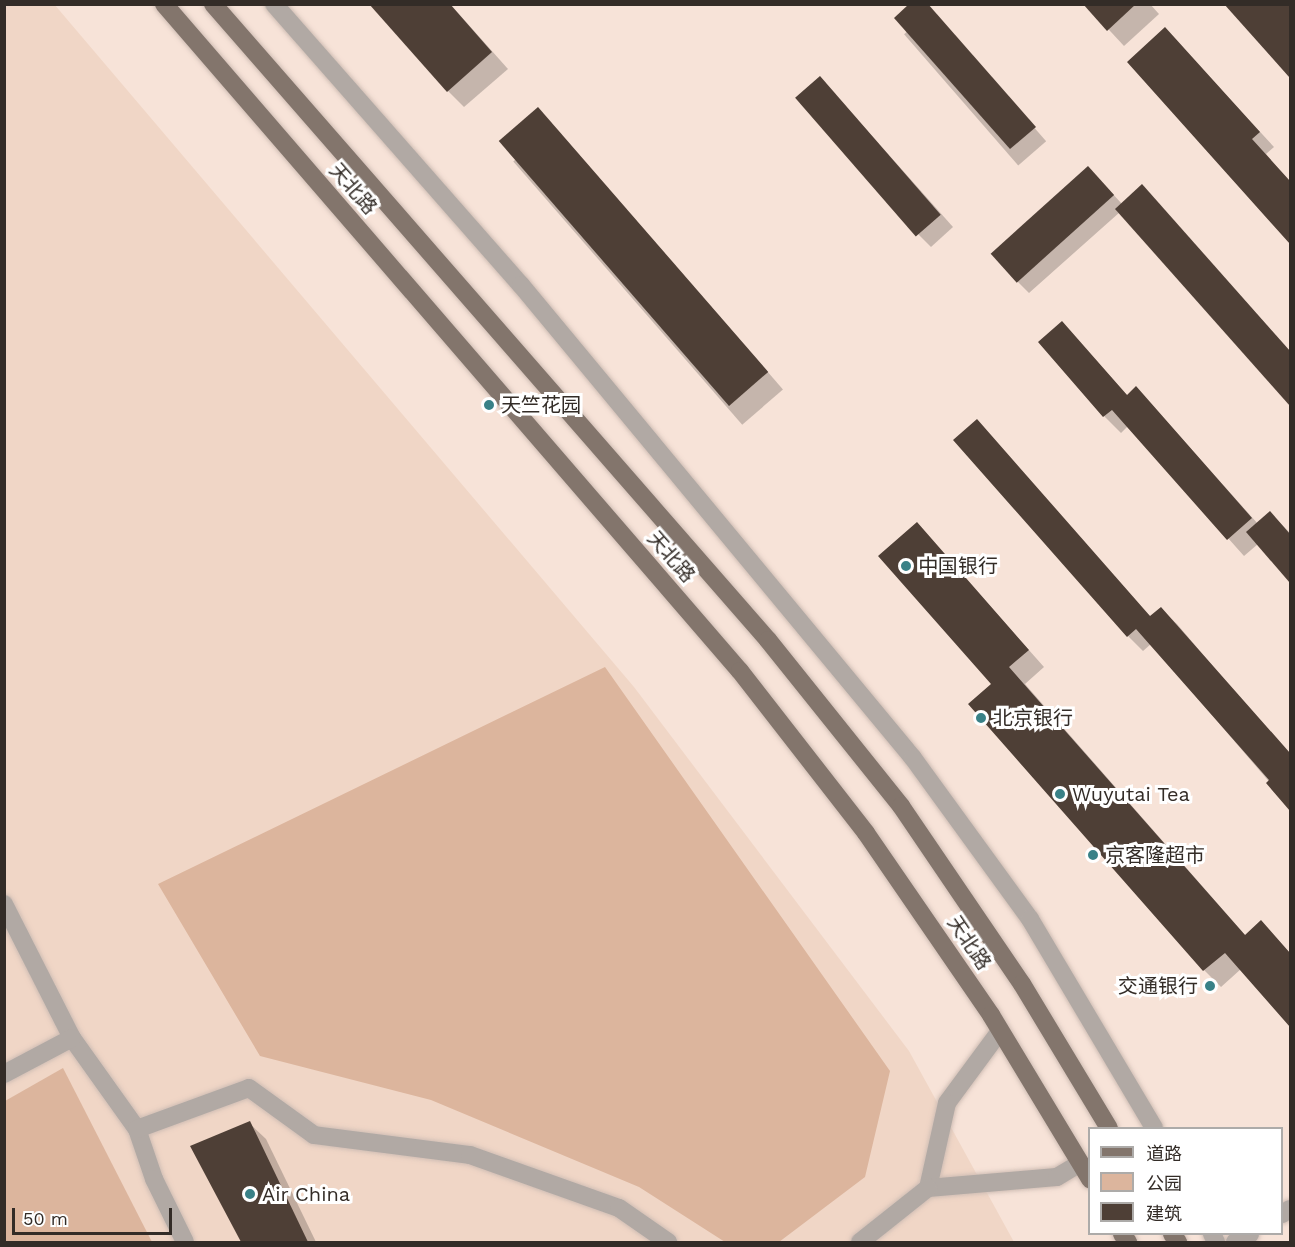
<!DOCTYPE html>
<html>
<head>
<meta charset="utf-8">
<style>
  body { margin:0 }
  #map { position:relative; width:1295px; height:1247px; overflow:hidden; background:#f7e3d8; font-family:"Work Sans","Noto Sans SC",sans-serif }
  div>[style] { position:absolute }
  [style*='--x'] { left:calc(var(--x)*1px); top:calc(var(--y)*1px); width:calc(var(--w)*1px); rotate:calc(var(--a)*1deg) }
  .built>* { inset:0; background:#f0d6c6 }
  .green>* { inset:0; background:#dcb59d }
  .shadow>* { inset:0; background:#0003; transform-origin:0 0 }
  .building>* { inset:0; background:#4e3f36; transform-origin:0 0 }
  .roads { filter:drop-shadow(0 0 2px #d0beb5) drop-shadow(0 0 2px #d0beb5) }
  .minor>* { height:18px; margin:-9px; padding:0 9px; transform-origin:9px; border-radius:9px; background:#b1a9a4 }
  .major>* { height:18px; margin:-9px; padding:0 9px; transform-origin:9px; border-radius:9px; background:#83756c }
  .dots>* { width:16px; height:16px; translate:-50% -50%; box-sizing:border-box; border:3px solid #fff; border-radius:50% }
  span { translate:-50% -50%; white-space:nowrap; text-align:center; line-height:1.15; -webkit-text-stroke:6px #fff; paint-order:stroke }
  .street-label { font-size:20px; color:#332c27 }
  .poi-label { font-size:20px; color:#332c27 }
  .left { translate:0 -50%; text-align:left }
  .right { translate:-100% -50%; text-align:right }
  .frame { position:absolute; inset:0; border:6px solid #332c27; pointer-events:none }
  .legend { position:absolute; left:1088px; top:1127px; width:195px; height:108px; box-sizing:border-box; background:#fff; border:2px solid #adaba9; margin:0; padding:8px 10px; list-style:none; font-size:18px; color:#332c27 }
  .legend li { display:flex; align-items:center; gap:12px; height:30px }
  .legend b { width:30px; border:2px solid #adaba9 }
  .scale { position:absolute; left:12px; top:1208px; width:160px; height:27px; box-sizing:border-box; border:3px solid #332c27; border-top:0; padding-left:8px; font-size:18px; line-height:21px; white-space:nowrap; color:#332c27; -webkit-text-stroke:4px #fff; paint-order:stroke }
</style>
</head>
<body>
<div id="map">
  <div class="built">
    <i style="clip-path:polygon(54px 4px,634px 687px,909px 1051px,1014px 1242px,5px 1242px,4px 5px)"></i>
  </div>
  <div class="green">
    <i style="clip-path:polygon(605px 667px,890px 1071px,865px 1177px,779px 1242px,725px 1242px,639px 1187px,431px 1100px,260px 1056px,158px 884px)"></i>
    <i style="clip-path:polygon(63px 1068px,152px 1242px,5px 1242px,5px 1101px)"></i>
  </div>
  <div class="shadow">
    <i style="clip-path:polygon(450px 4px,508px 69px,464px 107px,448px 91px)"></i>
    <i style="clip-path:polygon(1085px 4px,1150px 4px,1159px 14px,1124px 46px)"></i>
    <i style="clip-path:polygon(1226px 4px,1286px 4px,1290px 9px,1290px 78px)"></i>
    <i style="left:932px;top:10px;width:174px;height:37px;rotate:49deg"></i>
    <i style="clip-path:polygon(1165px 29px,1274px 147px,1266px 154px,1290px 182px,1290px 242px,1129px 62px)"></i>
    <i style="clip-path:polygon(832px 91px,953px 227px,931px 247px,919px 235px)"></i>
    <i style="left:554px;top:126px;width:349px;height:54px;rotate:49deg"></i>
    <i style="clip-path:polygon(1100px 180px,1122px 204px,1142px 186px,1290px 351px,1290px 403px,1120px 212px,1029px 293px,1017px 281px)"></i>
    <i style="clip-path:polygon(1062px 323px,1128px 396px,1152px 405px,1258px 524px,1270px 513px,1290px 533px,1290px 581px,1258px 544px,1244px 556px,1128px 426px,1121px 433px,1104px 416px,1040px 342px)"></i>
    <i style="clip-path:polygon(955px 440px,1151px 617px,1161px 609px,1177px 624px,1290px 757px,1290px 806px,1151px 644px,1143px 651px,1128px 636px)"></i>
    <i style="clip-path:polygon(917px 524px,1044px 667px,1025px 684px,1246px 936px,1261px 922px,1290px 953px,1290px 1025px,1241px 969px,1221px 987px,1204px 970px,970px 704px,993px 684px)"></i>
    <i style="clip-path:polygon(249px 1123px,266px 1139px,316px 1242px,242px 1242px,192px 1147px)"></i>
  </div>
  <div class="building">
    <i style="clip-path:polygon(369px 4px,450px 4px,492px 52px,447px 92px)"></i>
    <i style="clip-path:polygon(909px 4px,928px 4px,1036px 127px,1010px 149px,894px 18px)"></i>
    <i style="clip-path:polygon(1083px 4px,1136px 4px,1107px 31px)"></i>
    <i style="clip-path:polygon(1224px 4px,1290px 4px,1290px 78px)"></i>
    <i style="clip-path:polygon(1165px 27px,1260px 132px,1252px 139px,1290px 181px,1290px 244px,1127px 62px)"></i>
    <i style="left:820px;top:76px;width:184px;height:33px;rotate:49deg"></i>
    <i style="left:538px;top:107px;width:351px;height:52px;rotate:49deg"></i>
    <i style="left:1088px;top:166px;width:39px;height:131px;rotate:48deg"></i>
    <i style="clip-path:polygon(1142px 184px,1290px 351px,1290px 406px,1115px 209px)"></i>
    <i style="clip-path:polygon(1062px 321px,1127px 395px,1136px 386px,1252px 518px,1227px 540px,1112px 410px,1103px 417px,1038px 342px)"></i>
    <i style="clip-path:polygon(977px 419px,1150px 616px,1161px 607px,1290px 753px,1290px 811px,1266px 783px,1269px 780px,1136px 629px,1127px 637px,953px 440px)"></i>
    <i style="clip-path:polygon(1270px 511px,1290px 534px,1290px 583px,1246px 532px)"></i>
    <i style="clip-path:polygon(917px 522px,1029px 650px,1009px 667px,1245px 935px,1261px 920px,1290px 953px,1290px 1027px,1225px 953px,1203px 971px,968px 704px,991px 684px,878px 556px)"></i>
    <i style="clip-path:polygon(250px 1121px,308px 1242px,241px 1242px,190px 1146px)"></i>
  </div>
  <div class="roads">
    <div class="minor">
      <i style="--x:274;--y:4;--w:374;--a:48.7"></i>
      <i style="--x:521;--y:285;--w:614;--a:50.35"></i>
      <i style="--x:913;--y:758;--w:199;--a:54"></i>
      <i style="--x:1030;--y:919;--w:243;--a:59.3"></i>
      <i style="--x:4;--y:904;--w:150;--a:63.1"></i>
      <i style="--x:72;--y:1038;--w:112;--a:54.5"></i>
      <i style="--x:137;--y:1129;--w:53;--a:71.2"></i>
      <i style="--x:154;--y:1179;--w:70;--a:63.8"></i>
      <i style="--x:1000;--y:1031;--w:89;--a:126.4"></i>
      <i style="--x:947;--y:1103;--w:87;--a:102.6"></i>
      <i style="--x:928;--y:1188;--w:129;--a:-4.9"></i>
      <i style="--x:1057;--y:1177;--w:27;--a:-31"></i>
      <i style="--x:4;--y:1074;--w:77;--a:-27.9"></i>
      <i style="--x:137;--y:1129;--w:119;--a:-20.1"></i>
      <i style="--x:249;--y:1088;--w:80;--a:35.9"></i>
      <i style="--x:314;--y:1135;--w:157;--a:7.3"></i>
      <i style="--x:470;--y:1155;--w:158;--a:19.6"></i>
      <i style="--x:619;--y:1208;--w:60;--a:34.8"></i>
      <i style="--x:1282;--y:1214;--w:9;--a:-32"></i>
      <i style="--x:1212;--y:1234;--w:9;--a:63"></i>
      <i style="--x:860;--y:1242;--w:87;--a:-38.5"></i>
      <i style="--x:1235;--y:1242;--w:17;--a:-28"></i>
    </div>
    <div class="major">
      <i style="--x:164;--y:4;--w:881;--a:49.19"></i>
      <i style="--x:740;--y:671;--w:205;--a:52.1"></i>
      <i style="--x:866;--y:833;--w:221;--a:55.5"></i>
      <i style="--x:991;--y:1015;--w:192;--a:58.9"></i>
      <i style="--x:213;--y:4;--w:844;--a:48.89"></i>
      <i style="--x:768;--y:640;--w:213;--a:51.3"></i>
      <i style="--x:901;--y:806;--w:215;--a:55.8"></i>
      <i style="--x:1022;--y:984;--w:168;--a:58.9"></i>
      <i style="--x:1122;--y:1234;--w:10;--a:53"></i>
      <i style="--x:1172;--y:1234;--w:10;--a:53"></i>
    </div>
  </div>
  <div class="dots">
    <i style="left:489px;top:405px;background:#398187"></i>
    <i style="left:906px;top:566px;background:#398187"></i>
    <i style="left:981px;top:718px;background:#398187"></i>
    <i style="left:1060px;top:794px;background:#398187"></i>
    <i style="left:1093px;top:855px;background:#398187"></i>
    <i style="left:1210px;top:986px;background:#398187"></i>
    <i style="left:250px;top:1194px;background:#398187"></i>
  </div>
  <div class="street-label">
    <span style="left:353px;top:189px;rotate:49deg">天北路</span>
    <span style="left:671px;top:557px;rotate:49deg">天北路</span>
    <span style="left:969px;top:943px;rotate:56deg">天北路</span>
  </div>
  <div class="poi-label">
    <span class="left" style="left:501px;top:405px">天竺花园</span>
    <span class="left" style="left:918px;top:566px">中国银行</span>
    <span class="left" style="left:993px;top:718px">北京银行</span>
    <span class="left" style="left:1072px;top:794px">Wuyutai Tea</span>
    <span class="left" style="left:1105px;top:855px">京客隆超市</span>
    <span class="right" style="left:1198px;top:986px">交通银行</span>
    <span class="left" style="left:262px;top:1194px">Air China</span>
  </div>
  <div class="frame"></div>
  <ul class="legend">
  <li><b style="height:8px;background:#83756c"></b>道路</li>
  <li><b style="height:16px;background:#dcb59d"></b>公园</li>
  <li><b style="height:16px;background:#4e3f36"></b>建筑</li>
  </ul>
  <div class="scale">50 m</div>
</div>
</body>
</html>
